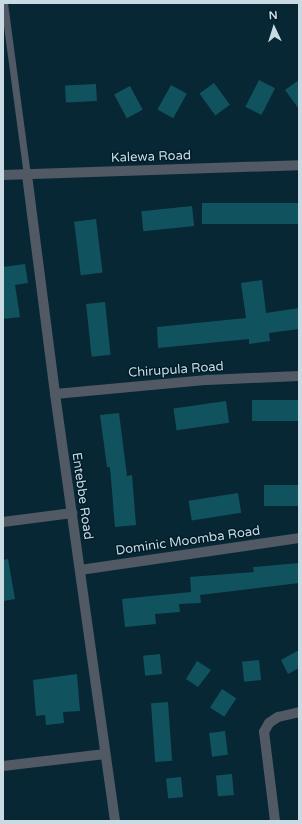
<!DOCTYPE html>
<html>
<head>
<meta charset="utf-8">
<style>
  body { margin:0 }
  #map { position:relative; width:302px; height:824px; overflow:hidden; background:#082734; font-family:"Varela Round",sans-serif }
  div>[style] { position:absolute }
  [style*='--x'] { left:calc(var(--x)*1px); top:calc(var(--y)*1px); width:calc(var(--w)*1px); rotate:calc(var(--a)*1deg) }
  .building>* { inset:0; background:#10535e; transform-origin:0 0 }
  .service>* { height:7px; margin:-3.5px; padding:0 3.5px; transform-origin:3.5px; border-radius:3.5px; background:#515a64 }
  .minor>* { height:10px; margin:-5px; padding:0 5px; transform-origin:5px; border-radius:5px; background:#515a64 }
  span { translate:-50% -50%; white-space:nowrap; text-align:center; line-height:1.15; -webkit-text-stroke:3px #001d2a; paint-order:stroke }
  .street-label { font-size:13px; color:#c9dae3 }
  .frame { position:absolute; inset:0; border:4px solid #c9dae3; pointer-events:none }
  .north { position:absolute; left:254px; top:8px; width:40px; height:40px; -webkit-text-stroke:3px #001d2a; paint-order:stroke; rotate:356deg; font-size:11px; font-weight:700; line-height:16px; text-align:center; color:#c9dae3 }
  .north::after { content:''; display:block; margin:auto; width:14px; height:18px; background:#c9dae3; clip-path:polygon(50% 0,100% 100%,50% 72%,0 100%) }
</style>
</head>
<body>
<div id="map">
  <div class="building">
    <i style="left:259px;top:80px;width:18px;height:30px;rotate:27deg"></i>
    <i style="clip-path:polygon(299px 80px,299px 109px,285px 90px)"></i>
    <i style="left:214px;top:83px;width:27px;height:18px;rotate:54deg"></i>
    <i style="left:96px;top:84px;width:17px;height:31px;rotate:87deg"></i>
    <i style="left:171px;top:85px;width:18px;height:28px;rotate:29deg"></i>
    <i style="left:130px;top:86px;width:27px;height:18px;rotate:62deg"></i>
    <i style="left:299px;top:203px;width:21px;height:97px;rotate:90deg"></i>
    <i style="left:192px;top:206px;width:20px;height:51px;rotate:84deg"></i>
    <i style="left:96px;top:219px;width:54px;height:22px;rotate:83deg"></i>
    <i style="clip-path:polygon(25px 264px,28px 283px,15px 285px,20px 317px,3px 319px,3px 267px)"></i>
    <i style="clip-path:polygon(262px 280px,266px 313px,299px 308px,299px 329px,269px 333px,270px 341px,249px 344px,249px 339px,158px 348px,157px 327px,246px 318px,241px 283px)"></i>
    <i style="left:105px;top:302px;width:53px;height:19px;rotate:84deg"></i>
    <i style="left:299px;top:400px;width:21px;height:47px;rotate:90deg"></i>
    <i style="left:226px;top:401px;width:22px;height:53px;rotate:82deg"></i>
    <i style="clip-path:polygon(119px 413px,127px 476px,132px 475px,136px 525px,115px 527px,110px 467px,107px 467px,100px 415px)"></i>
    <i style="left:299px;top:485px;width:21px;height:35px;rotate:90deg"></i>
    <i style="left:238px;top:493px;width:20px;height:50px;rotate:81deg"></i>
    <i style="clip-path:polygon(8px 559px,15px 599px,3px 601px,3px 560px)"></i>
    <i style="clip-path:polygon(299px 563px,299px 583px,200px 595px,201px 603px,179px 604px,180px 612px,155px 614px,156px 624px,125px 627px,122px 599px,191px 592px,190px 577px,254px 572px,253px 567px)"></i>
    <i style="clip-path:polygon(299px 650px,299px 668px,288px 674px,281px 660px)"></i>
    <i style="left:160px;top:654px;width:20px;height:17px;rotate:84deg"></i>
    <i style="left:259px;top:660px;width:20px;height:17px;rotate:84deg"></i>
    <i style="clip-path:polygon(197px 661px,211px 670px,198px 687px,186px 679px)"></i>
    <i style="clip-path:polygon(77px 674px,80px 711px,63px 712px,64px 723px,46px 725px,45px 715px,36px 716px,33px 680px)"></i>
    <i style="left:222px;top:689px;width:17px;height:22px;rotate:33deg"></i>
    <i style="left:168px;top:702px;width:59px;height:17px;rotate:86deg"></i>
    <i style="left:225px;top:731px;width:24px;height:16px;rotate:83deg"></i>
    <i style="left:232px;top:774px;width:21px;height:16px;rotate:85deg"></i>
    <i style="left:181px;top:777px;width:20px;height:15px;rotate:84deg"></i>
  </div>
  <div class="service">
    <i style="--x:4;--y:3;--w:174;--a:82.4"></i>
  </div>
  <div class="minor">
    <i style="--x:3;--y:175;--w:296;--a:-1.9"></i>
    <i style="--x:27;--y:175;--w:221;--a:82.7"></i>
    <i style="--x:55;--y:394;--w:431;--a:82"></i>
    <i style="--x:55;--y:394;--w:153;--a:-5.3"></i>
    <i style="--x:207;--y:380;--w:92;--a:-2.5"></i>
    <i style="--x:3;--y:522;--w:70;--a:-7.4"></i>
    <i style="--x:80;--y:570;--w:221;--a:-8.3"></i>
    <i style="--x:3;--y:766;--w:103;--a:-6.7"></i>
    <i style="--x:275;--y:821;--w:90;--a:-97"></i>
    <i style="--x:264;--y:732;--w:10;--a:-61"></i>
    <i style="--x:269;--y:723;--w:11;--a:-34"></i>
    <i style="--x:278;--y:717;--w:22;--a:-13"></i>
  </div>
  <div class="street-label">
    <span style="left:151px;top:157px;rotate:-2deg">Kalewa Road</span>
    <span style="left:176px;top:370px;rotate:-4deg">Chirupula Road</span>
    <span style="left:82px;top:496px;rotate:82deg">Entebbe Road</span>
    <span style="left:188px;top:541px;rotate:-8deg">Dominic Moomba Road</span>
  </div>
  <div class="frame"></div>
  <div class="north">N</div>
</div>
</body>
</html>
